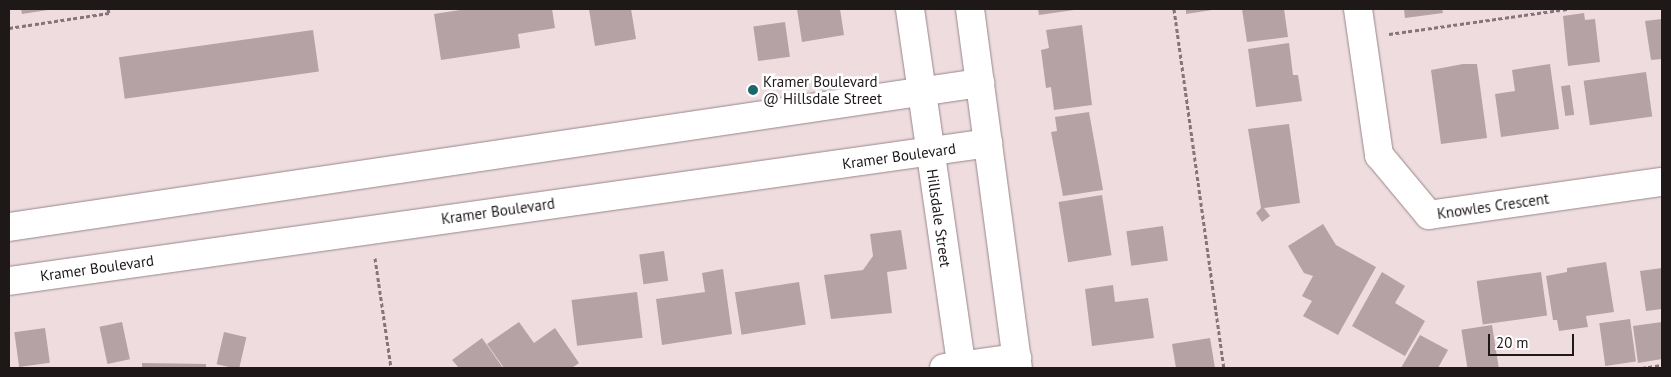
<!DOCTYPE html>
<html>
<head>
<meta charset="utf-8">
<style>
  body { margin:0 }
  #map { position:relative; width:1671px; height:377px; overflow:hidden; background:#efdcdf; font-family:"PT Sans",sans-serif }
  div>[style] { position:absolute }
  [style*='--x'] { left:calc(var(--x)*1px); top:calc(var(--y)*1px); width:calc(var(--w)*1px); rotate:calc(var(--a)*1deg) }
  .building>* { inset:0; background:#b4a2a5; transform-origin:0 0 }
  .path>* { height:3px; margin-top:-1.5px; transform-origin:0; background:repeating-linear-gradient(90deg,#827678 0 4px,transparent 0 6.5px) }
  .roads { filter:drop-shadow(0 0 1px #98878a) drop-shadow(0 0 1px #98878a) }
  .minor>* { height:28px; margin:-14px; padding:0 14px; transform-origin:14px; border-radius:14px; background:#fff }
  .dots>* { width:14px; height:14px; translate:-50% -50%; box-sizing:border-box; border:2px solid #fff; border-radius:50% }
  span { translate:-50% -50%; white-space:nowrap; text-align:center; line-height:1.15; -webkit-text-stroke:5px #fff; paint-order:stroke }
  .poi-label { font-size:15px; color:#1e1819 }
  .left { translate:0 -50%; text-align:left }
  .street-label { font-size:15px; color:#1e1819 }
  .frame { position:absolute; inset:0; border:10px solid #1e1819; pointer-events:none }
  .scale { position:absolute; left:1488px; top:334px; width:86px; height:22px; box-sizing:border-box; border:2px solid #1e1819; border-top:0; padding-left:6px; font-size:15px; line-height:18px; white-space:nowrap; color:#1e1819; -webkit-text-stroke:4px #fff; paint-order:stroke }
</style>
</head>
<body>
<div id="map">
  <div class="building">
    <i style="clip-path:polygon(21px 9px,47px 9px,48px 10px,22px 14px)"></i>
    <i style="clip-path:polygon(467px 9px,552px 9px,555px 28px,518px 34px,520px 48px,441px 60px,434px 14px)"></i>
    <i style="clip-path:polygon(589px 9px,631px 9px,636px 39px,595px 46px)"></i>
    <i style="clip-path:polygon(797px 9px,840px 9px,844px 35px,802px 42px)"></i>
    <i style="clip-path:polygon(1038px 9px,1074px 9px,1074px 10px,1039px 15px)"></i>
    <i style="clip-path:polygon(1186px 9px,1212px 9px,1212px 10px,1186px 14px)"></i>
    <i style="clip-path:polygon(1242px 9px,1284px 9px,1288px 37px,1247px 42px)"></i>
    <i style="clip-path:polygon(1404px 9px,1442px 9px,1443px 13px,1405px 18px)"></i>
    <i style="clip-path:polygon(1584px 13px,1585px 20px,1595px 19px,1600px 62px,1568px 66px,1563px 16px)"></i>
    <i style="clip-path:polygon(1662px 19px,1662px 59px,1651px 60px,1645px 21px)"></i>
    <i style="left:785px;top:22px;width:35px;height:32px;rotate:82deg"></i>
    <i style="clip-path:polygon(1082px 25px,1092px 105px,1054px 110px,1051px 87px,1046px 88px,1041px 50px,1049px 48px,1046px 30px)"></i>
    <i style="left:313px;top:30px;width:42px;height:196px;rotate:82deg"></i>
    <i style="clip-path:polygon(1289px 43px,1293px 75px,1298px 75px,1302px 101px,1256px 107px,1248px 49px)"></i>
    <i style="clip-path:polygon(1463px 64px,1477px 64px,1487px 138px,1441px 144px,1431px 70px)"></i>
    <i style="clip-path:polygon(1550px 64px,1559px 129px,1501px 137px,1495px 94px,1515px 91px,1512px 70px)"></i>
    <i style="left:1646px;top:72px;width:45px;height:63px;rotate:82deg"></i>
    <i style="left:1570px;top:85px;width:30px;height:9px;rotate:82deg"></i>
    <i style="clip-path:polygon(1089px 112px,1103px 190px,1063px 196px,1051px 132px,1057px 131px,1055px 117px)"></i>
    <i style="clip-path:polygon(1289px 124px,1300px 203px,1264px 208px,1270px 216px,1262px 222px,1256px 213px,1261px 208px,1248px 129px)"></i>
    <i style="left:1102px;top:195px;width:61px;height:44px;rotate:81deg"></i>
    <i style="clip-path:polygon(1323px 224px,1336px 245px,1376px 267px,1338px 335px,1303px 316px,1312px 301px,1302px 296px,1313px 276px,1304px 273px,1288px 246px)"></i>
    <i style="left:1163px;top:226px;width:35px;height:37px;rotate:82deg"></i>
    <i style="clip-path:polygon(901px 230px,907px 269px,887px 272px,892px 313px,831px 319px,824px 275px,863px 270px,873px 256px,870px 234px)"></i>
    <i style="left:664px;top:251px;width:30px;height:25px;rotate:82deg"></i>
    <i style="clip-path:polygon(1606px 262px,1614px 312px,1586px 316px,1588px 327px,1559px 331px,1557px 320px,1553px 320px,1546px 276px,1567px 272px,1567px 268px)"></i>
    <i style="clip-path:polygon(1662px 268px,1662px 309px,1646px 311px,1640px 271px)"></i>
    <i style="clip-path:polygon(723px 269px,732px 334px,662px 345px,656px 299px,705px 292px,702px 273px)"></i>
    <i style="clip-path:polygon(1382px 272px,1405px 286px,1395px 303px,1425px 321px,1405px 356px,1352px 326px)"></i>
    <i style="left:1541px;top:272px;width:44px;height:65px;rotate:82deg"></i>
    <i style="left:799px;top:282px;width:43px;height:65px;rotate:81deg"></i>
    <i style="clip-path:polygon(1113px 285px,1115px 302px,1148px 298px,1154px 338px,1092px 346px,1085px 289px)"></i>
    <i style="left:637px;top:292px;width:46px;height:66px;rotate:83deg"></i>
    <i style="left:1630px;top:319px;width:43px;height:31px;rotate:82deg"></i>
    <i style="left:122px;top:322px;width:38px;height:23px;rotate:78deg"></i>
    <i style="clip-path:polygon(519px 322px,534px 343px,555px 328px,579px 363px,572px 368px,504px 368px,487px 344px)"></i>
    <i style="clip-path:polygon(1662px 322px,1662px 359px,1638px 363px,1633px 326px)"></i>
    <i style="left:1492px;top:325px;width:43px;height:31px;rotate:81deg"></i>
    <i style="left:45px;top:328px;width:35px;height:31px;rotate:82deg"></i>
    <i style="left:224px;top:332px;width:23px;height:33px;rotate:13deg"></i>
    <i style="clip-path:polygon(1420px 335px,1448px 350px,1438px 368px,1401px 368px)"></i>
    <i style="clip-path:polygon(482px 338px,503px 368px,459px 368px,452px 360px)"></i>
    <i style="clip-path:polygon(1210px 338px,1215px 368px,1176px 368px,1172px 344px)"></i>
    <i style="clip-path:polygon(142px 363px,206px 364px,206px 368px,142px 368px)"></i>
  </div>
  <div class="path">
    <i style="--x:1174;--y:9;--w:362;--a:82.1"></i>
    <i style="--x:9;--y:28;--w:101;--a:-8.5"></i>
    <i style="--x:109;--y:13;--w:4;--a:-104"></i>
    <i style="--x:1389;--y:34;--w:180;--a:-8"></i>
    <i style="--x:375;--y:258;--w:111;--a:81.7"></i>
    <i style="--x:1642;--y:368;--w:20;--a:-9"></i>
  </div>
  <div class="roads">
    <div class="minor">
      <i style="--x:910;--y:9;--w:363;--a:81.8"></i>
      <i style="--x:970;--y:9;--w:362;--a:82.4"></i>
      <i style="--x:1358;--y:9;--w:148;--a:81.8"></i>
      <i style="--x:1379;--y:155;--w:78;--a:50.2"></i>
      <i style="--x:1429;--y:215;--w:235;--a:-8.1"></i>
      <i style="--x:9;--y:227;--w:982;--a:-8.44"></i>
      <i style="--x:9;--y:281;--w:989;--a:-8.02"></i>
      <i style="--x:944;--y:368;--w:74;--a:-7.8"></i>
    </div>
  </div>
  <div class="dots">
    <i style="left:753px;top:90px;background:#1a686b"></i>
  </div>
  <div class="poi-label">
    <span class="left" style="left:763px;top:90px">Kramer Boulevard<br>@ Hillsdale Street</span>
  </div>
  <div class="street-label">
    <span style="left:899px;top:156px;rotate:-8deg">Kramer Boulevard</span>
    <span style="left:1493px;top:206px;rotate:-8deg">Knowles Crescent</span>
    <span style="left:498px;top:211px;rotate:-8deg">Kramer Boulevard</span>
    <span style="left:939px;top:218px;rotate:82deg">Hillsdale Street</span>
    <span style="left:97px;top:268px;rotate:-8deg">Kramer Boulevard</span>
  </div>
  <div class="frame"></div>
  <div class="scale">20 m</div>
</div>
</body>
</html>
